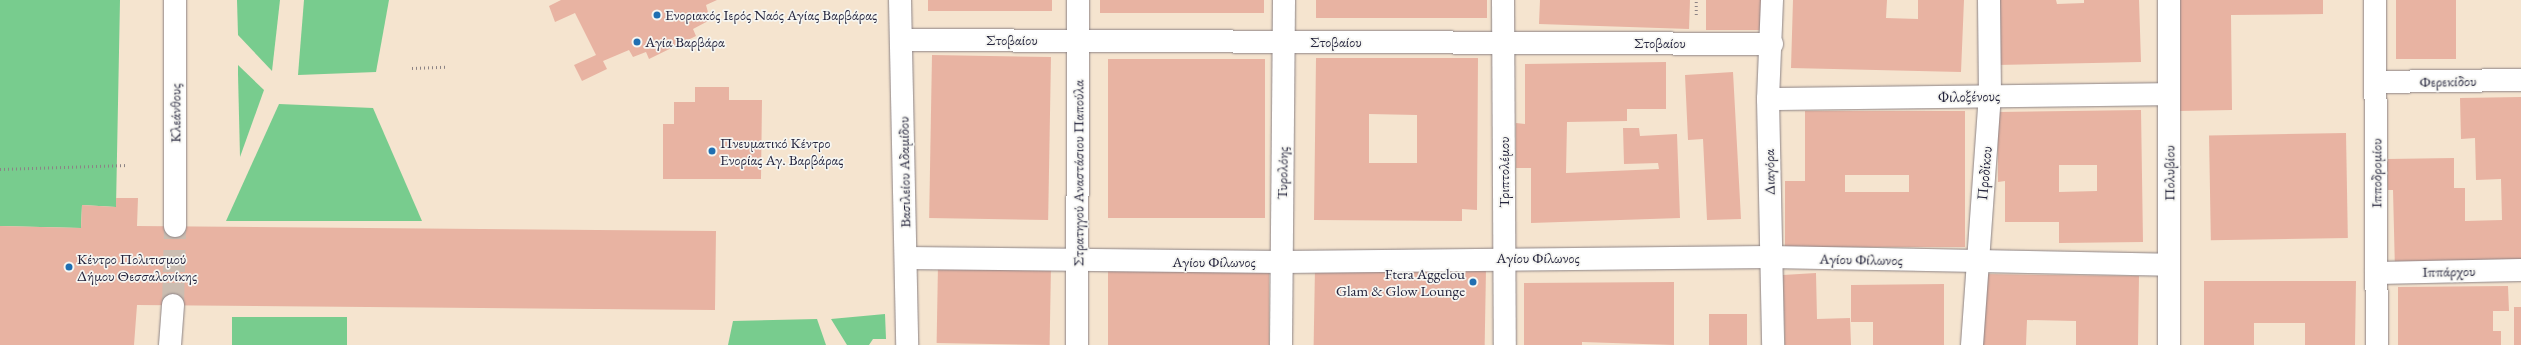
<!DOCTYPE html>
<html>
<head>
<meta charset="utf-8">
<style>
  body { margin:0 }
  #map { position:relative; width:2521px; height:345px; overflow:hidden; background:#f5e4cf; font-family:"EB Garamond",serif }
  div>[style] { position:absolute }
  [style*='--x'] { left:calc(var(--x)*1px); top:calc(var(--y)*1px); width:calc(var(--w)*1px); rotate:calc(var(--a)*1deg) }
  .green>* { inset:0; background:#78cc8e; transform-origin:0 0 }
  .building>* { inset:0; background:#e8b3a2; transform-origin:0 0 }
  .secondary-tunnel>* { height:22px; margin-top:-11px; transform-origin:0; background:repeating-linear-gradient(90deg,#cbbdb1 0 22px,transparent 0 33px) }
  .path>* { height:2.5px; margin-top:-1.25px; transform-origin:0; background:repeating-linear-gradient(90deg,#8c8385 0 1px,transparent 0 4px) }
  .roads { filter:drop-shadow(0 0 1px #8c8385) drop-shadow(0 0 1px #8c8385) }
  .street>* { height:22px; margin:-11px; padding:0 11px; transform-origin:11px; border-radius:11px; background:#fff }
  .secondary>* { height:22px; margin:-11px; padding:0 11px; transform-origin:11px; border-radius:11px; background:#fff }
  .dots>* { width:11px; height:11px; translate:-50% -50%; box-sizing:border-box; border:2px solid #f6f6f2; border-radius:50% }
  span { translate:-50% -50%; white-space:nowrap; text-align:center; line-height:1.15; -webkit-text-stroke:3.5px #f6f6f2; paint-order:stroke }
  .poi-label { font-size:15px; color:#22223b }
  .left { translate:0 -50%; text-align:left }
  .right { translate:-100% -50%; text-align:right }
  .street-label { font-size:15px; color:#22223b }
</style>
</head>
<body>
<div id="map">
  <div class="green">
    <i style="clip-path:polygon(0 0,120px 0,116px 207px,82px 205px,81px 228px,0 226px)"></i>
    <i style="clip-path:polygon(237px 0,280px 0,272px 71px,238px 35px)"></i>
    <i style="clip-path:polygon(304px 0,389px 0,376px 72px,298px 75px)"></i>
    <i style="clip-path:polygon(238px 65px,264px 90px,240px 157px,238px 74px)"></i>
    <i style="clip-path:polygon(279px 104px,373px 108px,422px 221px,226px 221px)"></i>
    <i style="clip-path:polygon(885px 314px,886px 339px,873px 339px,869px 345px,847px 345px,831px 319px)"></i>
    <i style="left:232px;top:317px;width:115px;height:28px"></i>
    <i style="clip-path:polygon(817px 319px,826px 345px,728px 345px,733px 321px)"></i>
  </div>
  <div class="building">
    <i style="clip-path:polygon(561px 0,717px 0,706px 5px,710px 20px,693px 29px,696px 36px,649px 59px,646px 52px,633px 57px,629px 50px,603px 61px,607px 69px,582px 81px,574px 65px,596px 55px,575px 13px,555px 22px,549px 6px)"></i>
    <i style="left:928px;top:0;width:124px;height:11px"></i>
    <i style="left:1100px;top:0;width:164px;height:13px"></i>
    <i style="left:1316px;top:0;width:171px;height:18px"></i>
    <i style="clip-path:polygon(1540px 0,1690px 0,1689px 29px,1539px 24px)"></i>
    <i style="left:1706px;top:0;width:58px;height:30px"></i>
    <i style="clip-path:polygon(1793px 0,1887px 0,1886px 18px,1918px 19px,1918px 0,1964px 0,1961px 72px,1791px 68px)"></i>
    <i style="clip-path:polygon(1994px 0,2056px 0,2057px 4px,2084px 3px,2084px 0,2139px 0,2141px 62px,1996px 65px)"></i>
    <i style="clip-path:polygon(2176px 0,2323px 0,2323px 14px,2231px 15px,2232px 110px,2178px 111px)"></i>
    <i style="left:2396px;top:0;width:60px;height:59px"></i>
    <i style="left:932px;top:55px;width:119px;height:163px;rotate:1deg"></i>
    <i style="clip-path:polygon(evenodd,1316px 58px,1478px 58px,1477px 210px,1462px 209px,1462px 221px,1314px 220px,1316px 58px,1369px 114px,1417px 115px,1417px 163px,1369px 163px,1369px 114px)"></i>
    <i style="left:1108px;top:59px;width:157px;height:159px"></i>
    <i style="clip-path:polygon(1666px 62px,1666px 109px,1627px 109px,1627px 121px,1567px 122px,1566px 173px,1659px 169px,1658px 163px,1624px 164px,1623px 128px,1639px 128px,1640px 136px,1677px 134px,1680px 218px,1531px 223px,1531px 168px,1516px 168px,1516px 123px,1525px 124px,1525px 64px)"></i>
    <i style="clip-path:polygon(1733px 72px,1741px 219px,1707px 220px,1703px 139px,1688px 140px,1685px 75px)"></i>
    <i style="clip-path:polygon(695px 87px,729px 87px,729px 100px,762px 100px,761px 179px,663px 179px,663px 124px,674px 124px,674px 102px,695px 102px)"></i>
    <i style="clip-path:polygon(2521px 97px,2521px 268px,2395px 271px,2393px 190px,2388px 190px,2387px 159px,2454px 158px,2454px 188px,2465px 188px,2465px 221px,2502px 220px,2501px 179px,2476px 180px,2475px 138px,2461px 139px,2460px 98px)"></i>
    <i style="clip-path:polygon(evenodd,2141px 110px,2143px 242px,2059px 243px,2059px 222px,2005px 222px,2005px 181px,1998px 182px,1998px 112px,2141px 110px,2059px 165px,2097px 165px,2097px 191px,2059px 192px,2059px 165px)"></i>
    <i style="clip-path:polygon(evenodd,1805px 111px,1965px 111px,1965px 247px,1785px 247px,1785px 181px,1805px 181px,1805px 111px,1845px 175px,1909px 175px,1909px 192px,1845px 192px,1845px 175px)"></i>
    <i style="left:2346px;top:133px;width:105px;height:137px;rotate:89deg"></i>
    <i style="clip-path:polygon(116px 198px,138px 198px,137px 226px,716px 231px,715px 310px,137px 305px,134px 345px,0 345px,0 226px,81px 228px,82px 205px,116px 207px)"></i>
    <i style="left:1051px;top:265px;width:80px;height:113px;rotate:91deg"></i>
    <i style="left:1315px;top:267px;width:171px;height:78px;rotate:1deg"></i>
    <i style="left:1108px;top:269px;width:161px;height:76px"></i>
    <i style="clip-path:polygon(1816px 273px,1817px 319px,1850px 318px,1851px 345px,1785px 345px,1783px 275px)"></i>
    <i style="clip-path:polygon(1981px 274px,2139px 276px,2138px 345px,2076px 345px,2076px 321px,2027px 320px,2026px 345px,1980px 345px)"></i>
    <i style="clip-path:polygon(2204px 281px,2356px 281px,2355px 345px,2305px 345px,2305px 323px,2254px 323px,2254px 345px,2204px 345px)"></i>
    <i style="clip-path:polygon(1674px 282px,1674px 345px,1582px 342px,1582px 345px,1524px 345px,1524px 283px)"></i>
    <i style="clip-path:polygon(1944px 284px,1944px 345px,1873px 345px,1873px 322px,1851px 322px,1851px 285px)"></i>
    <i style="clip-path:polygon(2508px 286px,2509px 311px,2493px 311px,2493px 331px,2501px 331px,2501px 345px,2398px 345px,2398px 287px)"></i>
    <i style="left:2514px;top:307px;width:7px;height:38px"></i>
    <i style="left:1709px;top:314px;width:38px;height:31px"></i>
  </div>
  <div class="secondary-tunnel">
    <i style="--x:173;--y:305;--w:79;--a:-88.5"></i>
  </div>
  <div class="path">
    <i style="--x:1696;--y:15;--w:15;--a:-90"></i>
    <i style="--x:412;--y:68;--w:34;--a:-2"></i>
    <i style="--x:0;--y:169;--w:128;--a:-1.8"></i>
  </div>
  <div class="roads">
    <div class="street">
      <i style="--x:900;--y:0;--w:345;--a:88.8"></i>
      <i style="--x:1503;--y:0;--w:345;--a:89.7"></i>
      <i style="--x:2375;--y:0;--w:345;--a:89.7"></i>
      <i style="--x:901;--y:40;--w:871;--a:0.26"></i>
      <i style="--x:2375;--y:82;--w:146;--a:-0.8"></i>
      <i style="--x:1768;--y:99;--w:401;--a:-0.7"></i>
      <i style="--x:906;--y:258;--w:376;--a:0.6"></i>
      <i style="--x:1282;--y:262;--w:488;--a:-0.6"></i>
      <i style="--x:1770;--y:257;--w:399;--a:1.1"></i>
      <i style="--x:2376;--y:273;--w:145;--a:-1.2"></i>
      <i style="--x:1077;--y:345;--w:345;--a:-89.8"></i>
      <i style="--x:1281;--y:345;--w:345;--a:-89.5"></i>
      <i style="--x:1972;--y:345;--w:250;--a:-85.9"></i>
      <i style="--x:1990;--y:96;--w:96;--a:-90.6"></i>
      <i style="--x:2169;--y:345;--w:345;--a:-90"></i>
    </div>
    <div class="secondary">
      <i style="--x:1772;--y:0;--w:99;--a:92.3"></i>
      <i style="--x:1768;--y:99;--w:246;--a:88.8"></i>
      <i style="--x:175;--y:226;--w:226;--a:-90"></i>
      <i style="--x:170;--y:345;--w:40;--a:-85.7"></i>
    </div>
  </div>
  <div class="dots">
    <i style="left:657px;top:15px;background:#1f6fb2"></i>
    <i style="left:637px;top:42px;background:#1f6fb2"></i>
    <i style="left:712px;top:151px;background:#1f6fb2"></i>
    <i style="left:69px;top:267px;background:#1f6fb2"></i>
    <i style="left:1473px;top:282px;background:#1f6fb2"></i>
  </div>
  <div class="poi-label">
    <span class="left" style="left:665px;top:15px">Ενοριακός Ιερός Ναός Αγίας Βαρβάρας</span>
    <span class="left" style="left:645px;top:42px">Αγία Βαρβάρα</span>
    <span class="left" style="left:720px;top:151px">Πνευματικό Κέντρο<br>Ενορίας Αγ. Βαρβάρας</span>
    <span class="left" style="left:77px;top:267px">Κέντρο Πολιτισμού<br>Δήμου Θεσσαλονίκης</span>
    <span class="right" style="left:1465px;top:282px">Ftera Aggelou<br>Glam &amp; Glow Lounge</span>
  </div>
  <div class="street-label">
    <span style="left:1012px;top:40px">Στοβαίου</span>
    <span style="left:1336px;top:42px">Στοβαίου</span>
    <span style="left:1660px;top:43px">Στοβαίου</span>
    <span style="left:2448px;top:81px;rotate:-1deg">Φερεκίδου</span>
    <span style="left:1969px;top:96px;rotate:-1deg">Φιλοξένους</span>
    <span style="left:175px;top:113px;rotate:-90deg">Κλεάνθους</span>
    <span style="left:904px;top:172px;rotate:-91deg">Βασιλείου Αδαμίδου</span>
    <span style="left:1504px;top:172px;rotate:-90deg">Τριπτολέμου</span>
    <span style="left:1769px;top:172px;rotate:-91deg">Διαγόρα</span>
    <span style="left:1078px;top:173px;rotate:-90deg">Στρατηγού Αναστάσιου Παπούλα</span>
    <span style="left:1282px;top:173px;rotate:-89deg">Τυρολόης</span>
    <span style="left:1984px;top:173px;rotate:-85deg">Προδίκου</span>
    <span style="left:2169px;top:173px;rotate:-90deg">Πολυβίου</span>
    <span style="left:2376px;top:173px;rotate:-90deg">Ιπποδρομίου</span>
    <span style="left:1538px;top:258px">Αγίου Φίλωνος</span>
    <span style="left:1861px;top:259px;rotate:1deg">Αγίου Φίλωνος</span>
    <span style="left:1214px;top:262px">Αγίου Φίλωνος</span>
    <span style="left:2449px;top:271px;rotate:-1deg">Ιππάρχου</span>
  </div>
</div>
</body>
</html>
